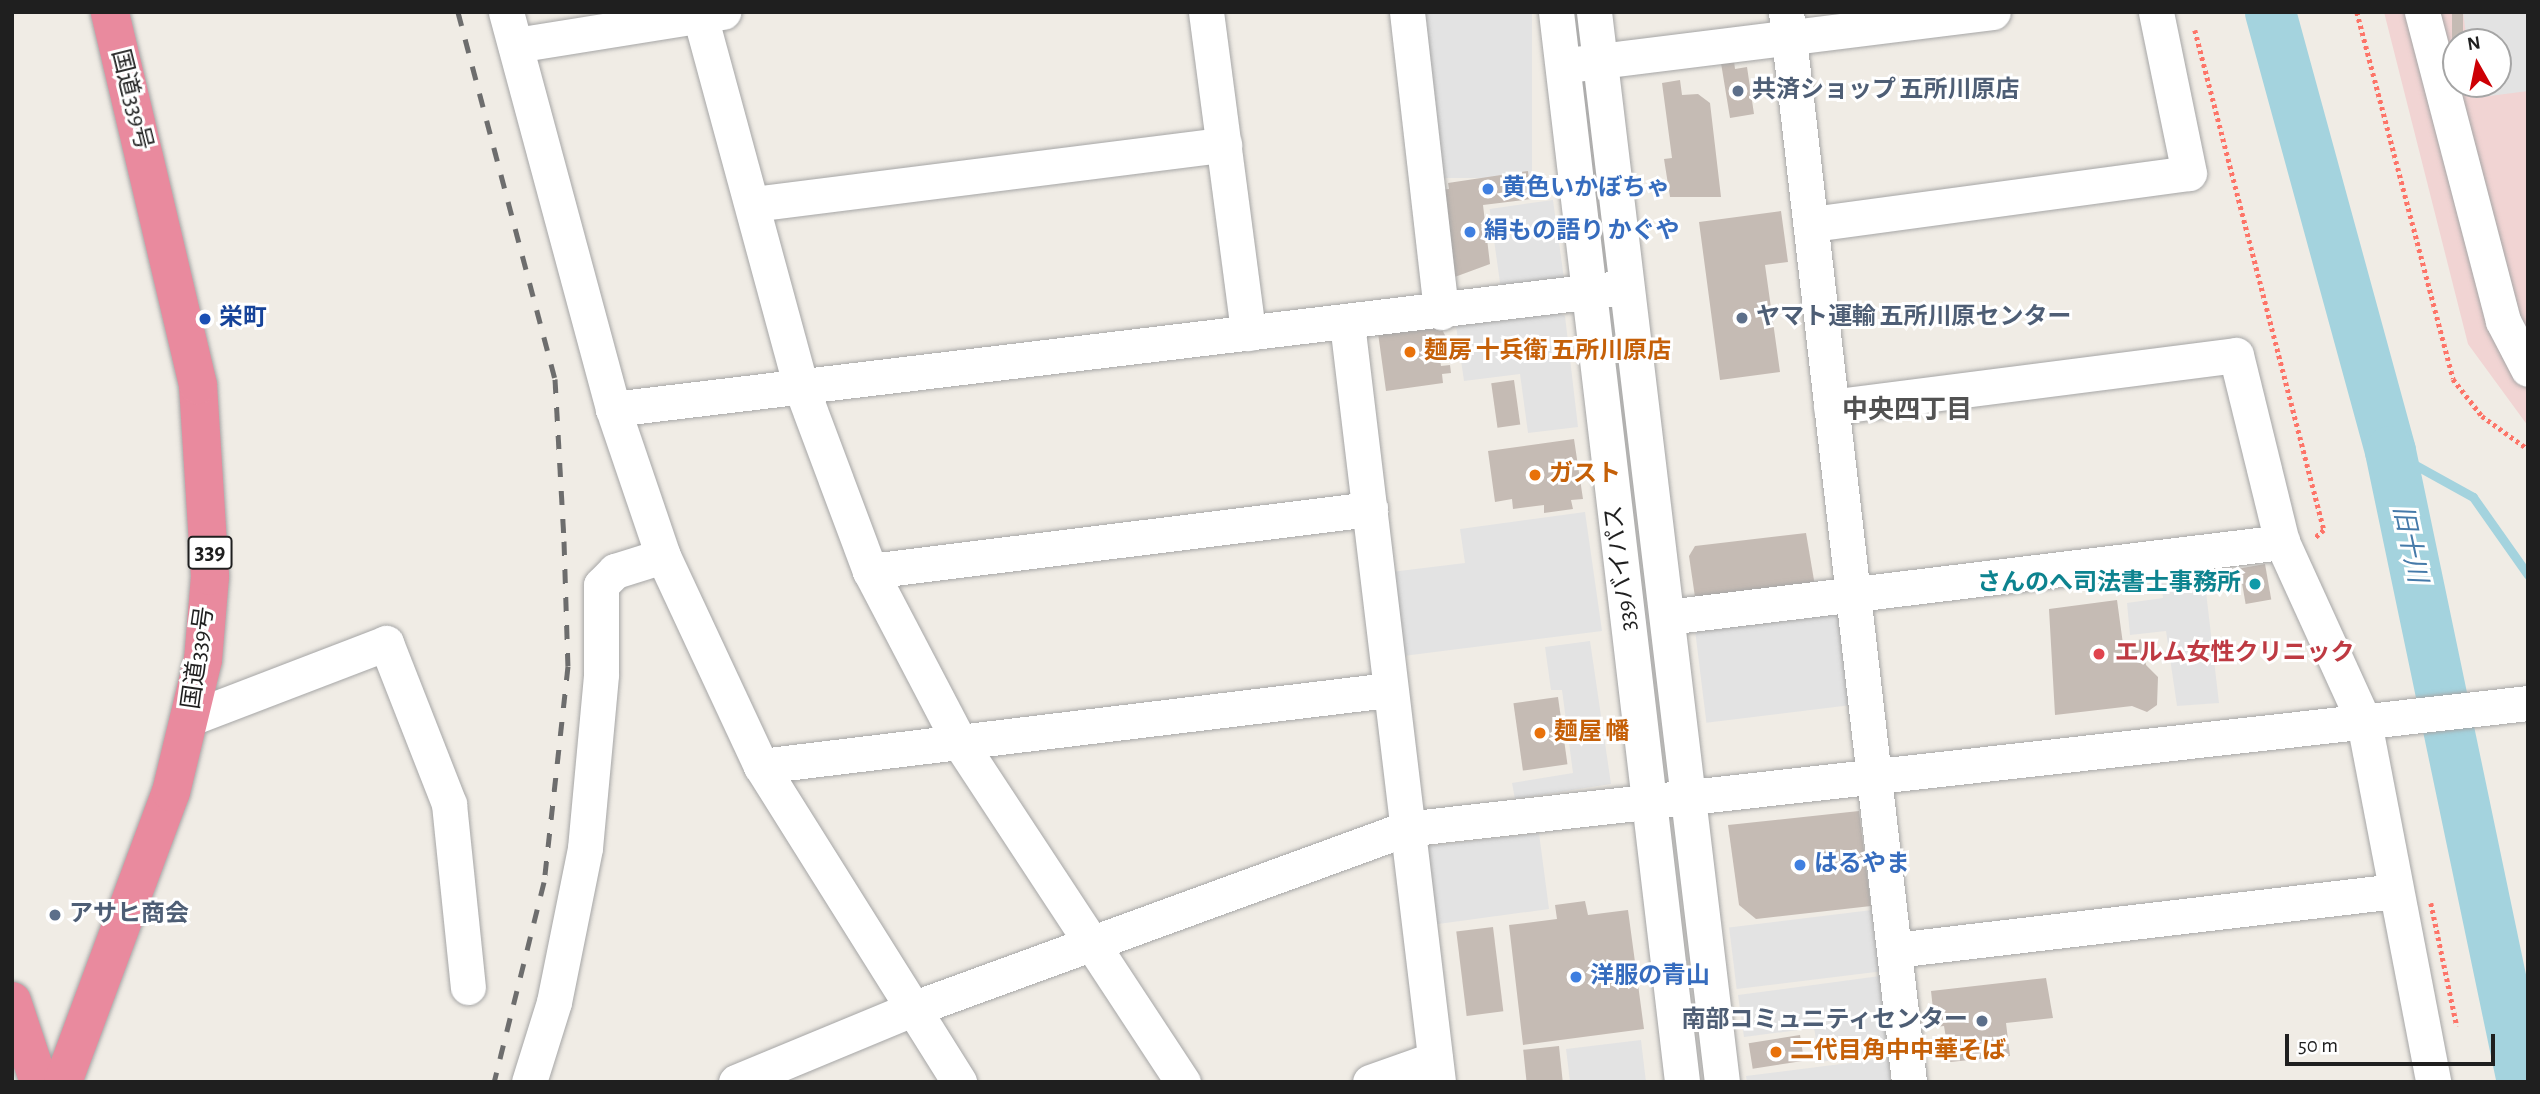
<!DOCTYPE html>
<html>
<head>
<meta charset="utf-8">
<style>
  body { margin:0 }
  #map { position:relative; width:2540px; height:1094px; overflow:hidden; background:#f0ece5; font-family:"Alegreya Sans","Noto Sans JP",sans-serif }
  div>[style] { position:absolute }
  [style*='--x'] { left:calc(var(--x)*1px); top:calc(var(--y)*1px); width:calc(var(--w)*1px); rotate:calc(var(--a)*1deg) }
  .commercial>* { inset:0; background:#f1d4d3 }
  .parking>* { inset:0; background:#e3e3e3; transform-origin:0 0 }
  .stream>* { height:9px; margin:-4.5px; padding:0 4.5px; transform-origin:4.5px; border-radius:4.5px; background:#a4d3de }
  .river>* { height:51px; margin:-25.5px; padding:0 25.5px; transform-origin:25.5px; border-radius:25.5px; background:#a4d3de }
  .building>* { inset:0; background:#c5bbb4; transform-origin:0 0 }
  .path>* { height:4.5px; margin-top:-2.25px; transform-origin:0; background:repeating-linear-gradient(90deg,#fd7468 0 3.5px,transparent 0 7px) }
  .roads { filter:drop-shadow(0 0 2px #a6a6a6) drop-shadow(0 0 2px #a6a6a6) }
  .minor>* { height:35px; margin:-17.5px; padding:0 17.5px; transform-origin:17.5px; border-radius:17.5px; background:#fff }
  .highway>* { height:38px; margin:-19px; padding:0 19px; transform-origin:19px; border-radius:19px; background:#e98a9e }
  .rail>* { height:5px; margin-top:-2.5px; transform-origin:0; background:repeating-linear-gradient(90deg,#6d6d6d 0 14px,transparent 0 28px) }
  .dots>* { width:19px; height:19px; translate:-50% -50%; box-sizing:border-box; border:4px solid #fff; border-radius:50% }
  span { translate:-50% -50%; white-space:nowrap; text-align:center; line-height:1.15; -webkit-text-stroke:6px #fff; paint-order:stroke }
  .shield-label span { padding:2px 5px; background:#fff; border:2px solid; border-radius:5px; -webkit-text-stroke-width:0 }
  .shield-label { font-size:23px; color:#1f1f1f; font-weight:700 }
  .service-label { font-size:24px; color:#4e5e75; font-weight:700 }
  .left { translate:0 -50%; text-align:left }
  .right { translate:-100% -50%; text-align:right }
  .street-label { font-size:24px; color:#1f1f1f }
  .shop-label { font-size:24px; color:#366cbe; font-weight:700 }
  .transit-label { font-size:24px; color:#164399; font-weight:700 }
  .food-label { font-size:24px; color:#c56008; font-weight:700 }
  .culture-label { font-size:24px; color:#0d838f; font-weight:700 }
  .health-label { font-size:24px; color:#be3a42; font-weight:700 }
  .neighbourhood-label { font-size:26px; color:#525252; font-weight:700 }
  .water-label { font-size:26px; color:#457aa9; font-style:italic }
  .frame { position:absolute; inset:0; border:14px solid #1f1f1f; pointer-events:none }
  .north { position:absolute; left:2442px; top:28px; width:70px; height:70px; box-sizing:border-box; background:#fff; border:2px solid #a5a5a5; border-radius:50%; rotate:351deg; font-size:19px; font-weight:700; line-height:28px; text-align:center; color:#1f1f1f }
  .north::after { content:''; display:block; margin:auto; width:24px; height:32px; background:#cd0005; clip-path:polygon(50% 0,100% 100%,50% 72%,0 100%) }
  .scale { position:absolute; left:2285px; top:1034px; width:210px; height:32px; box-sizing:border-box; border:4px solid #1f1f1f; border-top:0; padding-left:9px; font-size:21px; line-height:24px; white-space:nowrap; color:#1f1f1f; -webkit-text-stroke:5px #fff; paint-order:stroke }
</style>
</head>
<body>
<div id="map">
  <div class="commercial">
    <i style="clip-path:polygon(evenodd,2384px 12px,2528px 12px,2528px 426px,2468px 344px,2384px 12px,2456px 42px,2498px 42px,2498px 84px,2456px 84px,2456px 42px)"></i>
  </div>
  <div class="parking">
    <i style="left:1420px;top:12px;width:112px;height:166px"></i>
    <i style="clip-path:polygon(2463px 12px,2528px 12px,2528px 91px,2474px 98px,2472px 84px,2498px 84px,2498px 42px,2467px 42px)"></i>
    <i style="left:1553px;top:200px;width:79px;height:64px;rotate:82deg"></i>
    <i style="clip-path:polygon(1559px 313px,1565px 316px,1578px 427px,1528px 433px,1520px 374px,1464px 381px,1456px 326px)"></i>
    <i style="clip-path:polygon(1585px 512px,1602px 631px,1403px 656px,1391px 572px,1465px 563px,1460px 529px)"></i>
    <i style="clip-path:polygon(2203px 566px,2219px 703px,2177px 706px,2166px 631px,2130px 635px,2127px 603px,2163px 598px,2160px 571px)"></i>
    <i style="left:1837px;top:605px;width:101px;height:144px;rotate:83deg"></i>
    <i style="clip-path:polygon(1590px 641px,1611px 784px,1515px 799px,1512px 783px,1573px 773px,1562px 690px,1551px 690px,1545px 647px)"></i>
    <i style="clip-path:polygon(1539px 833px,1549px 909px,1431px 925px,1421px 856px,1429px 846px)"></i>
    <i style="left:1872px;top:910px;width:62px;height:144px;rotate:83deg"></i>
    <i style="clip-path:polygon(1880px 976px,1888px 1053px,1820px 1062px,1814px 1028px,1744px 1037px,1738px 995px)"></i>
    <i style="clip-path:polygon(1641px 1040px,1646px 1082px,1570px 1082px,1566px 1049px)"></i>
    <i style="clip-path:polygon(1888px 1058px,1891px 1082px,1747px 1082px,1746px 1076px)"></i>
  </div>
  <div class="stream">
    <i style="--x:2390;--y:451;--w:95;--a:29"></i>
    <i style="--x:2473;--y:497;--w:95;--a:54.8"></i>
  </div>
  <div class="river">
    <i style="--x:2270;--y:12;--w:455;--a:74.7"></i>
    <i style="--x:2390;--y:451;--w:645;--a:78.18"></i>
  </div>
  <div class="building">
    <i style="left:2452px;top:12px;width:11px;height:30px"></i>
    <i style="clip-path:polygon(1734px 61px,1735px 69px,1747px 67px,1754px 114px,1730px 118px,1721px 63px)"></i>
    <i style="clip-path:polygon(1680px 80px,1682px 95px,1698px 94px,1710px 103px,1721px 197px,1670px 197px,1664px 159px,1672px 158px,1662px 83px)"></i>
    <i style="clip-path:polygon(1528px 171px,1531px 199px,1483px 205px,1490px 264px,1452px 278px,1439px 190px,1449px 189px,1448px 183px)"></i>
    <i style="clip-path:polygon(1781px 211px,1788px 262px,1765px 265px,1780px 372px,1720px 380px,1699px 222px)"></i>
    <i style="clip-path:polygon(1439px 324px,1447px 339px,1437px 340px,1441px 366px,1450px 365px,1451px 373px,1442px 374px,1443px 383px,1386px 391px,1378px 333px)"></i>
    <i style="left:1514px;top:380px;width:45px;height:23px;rotate:82deg"></i>
    <i style="clip-path:polygon(1574px 439px,1583px 499px,1571px 500px,1573px 509px,1544px 513px,1544px 505px,1513px 509px,1512px 499px,1495px 502px,1488px 451px)"></i>
    <i style="clip-path:polygon(1806px 533px,1816px 592px,1695px 597px,1689px 556px,1695px 546px)"></i>
    <i style="left:2265px;top:564px;width:36px;height:26px;rotate:80deg"></i>
    <i style="clip-path:polygon(2117px 600px,2123px 644px,2142px 639px,2146px 665px,2158px 677px,2157px 705px,2147px 712px,2132px 706px,2055px 715px,2049px 609px)"></i>
    <i style="left:1558px;top:697px;width:68px;height:45px;rotate:82deg"></i>
    <i style="clip-path:polygon(1859px 811px,1871px 906px,1756px 919px,1739px 905px,1728px 825px)"></i>
    <i style="clip-path:polygon(1585px 901px,1588px 915px,1628px 910px,1644px 1029px,1523px 1045px,1509px 925px,1557px 919px,1555px 905px)"></i>
    <i style="left:1493px;top:927px;width:85px;height:37px;rotate:83deg"></i>
    <i style="clip-path:polygon(2046px 978px,2053px 1018px,2006px 1023px,2010px 1056px,1950px 1062px,1944px 1026px,1935px 1027px,1931px 991px)"></i>
    <i style="left:1800px;top:1035px;width:26px;height:52px;rotate:81deg"></i>
    <i style="left:1559px;top:1046px;width:36px;height:36px;rotate:84deg"></i>
  </div>
  <div class="path">
    <i style="--x:2357;--y:12;--w:379;--a:75.3"></i>
    <i style="--x:2453;--y:379;--w:47;--a:51.9"></i>
    <i style="--x:2482;--y:416;--w:57;--a:35.7"></i>
    <i style="--x:2195;--y:30;--w:516;--a:75.53"></i>
    <i style="--x:2324;--y:530;--w:13;--a:138"></i>
    <i style="--x:2431;--y:903;--w:126;--a:78.1"></i>
  </div>
  <div class="roads">
    <div class="minor">
      <i style="--x:506;--y:12;--w:411;--a:74.9"></i>
      <i style="--x:613;--y:409;--w:155;--a:71.2"></i>
      <i style="--x:663;--y:556;--w:232;--a:65"></i>
      <i style="--x:761;--y:766;--w:373;--a:57.9"></i>
      <i style="--x:699;--y:12;--w:385;--a:74.8"></i>
      <i style="--x:800;--y:384;--w:200;--a:69.5"></i>
      <i style="--x:870;--y:571;--w:194;--a:62.4"></i>
      <i style="--x:960;--y:743;--w:406;--a:56.7"></i>
      <i style="--x:1206;--y:12;--w:324;--a:82.5"></i>
      <i style="--x:1407;--y:12;--w:302;--a:83.5"></i>
      <i style="--x:1556;--y:12;--w:1077;--a:83.28"></i>
      <i style="--x:1594;--y:12;--w:1078;--a:83.18"></i>
      <i style="--x:1786;--y:12;--w:1077;--a:83.44"></i>
      <i style="--x:2422;--y:12;--w:319;--a:75.3"></i>
      <i style="--x:2503;--y:321;--w:54;--a:62.5"></i>
      <i style="--x:516;--y:45;--w:210;--a:-9.1"></i>
      <i style="--x:1576;--y:64;--w:420;--a:-7.1"></i>
      <i style="--x:754;--y:204;--w:474;--a:-7.2"></i>
      <i style="--x:1812;--y:224;--w:380;--a:-7.7"></i>
      <i style="--x:2189;--y:173;--w:164;--a:-101.6"></i>
      <i style="--x:1347;--y:323;--w:764;--a:83.16"></i>
      <i style="--x:1831;--y:407;--w:408;--a:-7.3"></i>
      <i style="--x:2236;--y:355;--w:193;--a:76.2"></i>
      <i style="--x:2282;--y:542;--w:198;--a:65.5"></i>
      <i style="--x:2364;--y:722;--w:367;--a:79.1"></i>
      <i style="--x:613;--y:409;--w:1005;--a:-6.86"></i>
      <i style="--x:870;--y:571;--w:504;--a:-7.07"></i>
      <i style="--x:1667;--y:617;--w:620;--a:-6.95"></i>
      <i style="--x:191;--y:718;--w:209;--a:-21"></i>
      <i style="--x:386;--y:643;--w:173;--a:68.6"></i>
      <i style="--x:449;--y:804;--w:184;--a:84.1"></i>
      <i style="--x:761;--y:766;--w:632;--a:-6.91"></i>
      <i style="--x:1895;--y:950;--w:504;--a:-6.72"></i>
      <i style="--x:529;--y:1082;--w:84;--a:-72.6"></i>
      <i style="--x:554;--y:1002;--w:157;--a:-78.6"></i>
      <i style="--x:585;--y:848;--w:175;--a:-84.7"></i>
      <i style="--x:601;--y:674;--w:89;--a:-90"></i>
      <i style="--x:601;--y:585;--w:20;--a:-45"></i>
      <i style="--x:615;--y:571;--w:50;--a:-17.4"></i>
      <i style="--x:736;--y:1082;--w:191;--a:-22.5"></i>
      <i style="--x:912;--y:1009;--w:525;--a:-20.06"></i>
      <i style="--x:1405;--y:829;--w:1130;--a:-6.4"></i>
      <i style="--x:1370;--y:1082;--w:69;--a:-19.5"></i>
    </div>
    <div class="highway">
      <i style="--x:12;--y:1001;--w:85;--a:71.6"></i>
      <i style="--x:63;--y:1082;--w:309;--a:-69.6"></i>
      <i style="--x:171;--y:792;--w:136;--a:-76.4"></i>
      <i style="--x:203;--y:660;--w:84;--a:-85.2"></i>
      <i style="--x:210;--y:576;--w:191;--a:-93.6"></i>
      <i style="--x:198;--y:385;--w:383;--a:-103.3"></i>
    </div>
  </div>
  <div class="rail">
    <i style="--x:458;--y:12;--w:380;--a:75.2"></i>
    <i style="--x:555;--y:379;--w:162;--a:86.8"></i>
    <i style="--x:564;--y:541;--w:125;--a:88.2"></i>
    <i style="--x:568;--y:666;--w:217;--a:96.3"></i>
    <i style="--x:544;--y:882;--w:206;--a:104"></i>
  </div>
  <div class="dots">
    <i style="left:1738px;top:91px;background:#5c6f8a"></i>
    <i style="left:1488px;top:189px;background:#3f7fe0"></i>
    <i style="left:1470px;top:232px;background:#3f7fe0"></i>
    <i style="left:1742px;top:318px;background:#5c6f8a"></i>
    <i style="left:205px;top:319px;background:#1a4fb4"></i>
    <i style="left:1410px;top:352px;background:#e8710a"></i>
    <i style="left:1535px;top:475px;background:#e8710a"></i>
    <i style="left:2255px;top:584px;background:#0f9aa8"></i>
    <i style="left:2099px;top:654px;background:#e0444e"></i>
    <i style="left:1540px;top:733px;background:#e8710a"></i>
    <i style="left:1800px;top:865px;background:#3f7fe0"></i>
    <i style="left:55px;top:915px;background:#5c6f8a"></i>
    <i style="left:1576px;top:977px;background:#3f7fe0"></i>
    <i style="left:1982px;top:1021px;background:#5c6f8a"></i>
    <i style="left:1776px;top:1052px;background:#e8710a"></i>
  </div>
  <div class="shield-label">
    <span style="left:210px;top:553px">339</span>
  </div>
  <div class="service-label">
    <span class="left" style="left:1752px;top:91px">共済ショップ 五所川原店</span>
    <span class="left" style="left:1756px;top:318px">ヤマト運輸 五所川原センター</span>
    <span class="left" style="left:69px;top:915px">アサヒ商会</span>
    <span class="right" style="left:1968px;top:1021px">南部コミュニティセンター</span>
  </div>
  <div class="street-label">
    <span style="left:131px;top:100px;rotate:76deg">国道339号</span>
    <span style="left:1622px;top:568px;rotate:-97deg">339バイパス</span>
    <span style="left:199px;top:658px;rotate:-82deg">国道339号</span>
  </div>
  <div class="shop-label">
    <span class="left" style="left:1502px;top:189px">黄色いかぼちゃ</span>
    <span class="left" style="left:1484px;top:232px">絹もの語り かぐや</span>
    <span class="left" style="left:1814px;top:865px">はるやま</span>
    <span class="left" style="left:1590px;top:977px">洋服の青山</span>
  </div>
  <div class="transit-label">
    <span class="left" style="left:219px;top:319px">栄町</span>
  </div>
  <div class="food-label">
    <span class="left" style="left:1424px;top:352px">麺房 十兵衛 五所川原店</span>
    <span class="left" style="left:1549px;top:475px">ガスト</span>
    <span class="left" style="left:1554px;top:733px">麺屋 幡</span>
    <span class="left" style="left:1790px;top:1052px">二代目角中中華そば</span>
  </div>
  <div class="culture-label">
    <span class="right" style="left:2241px;top:584px">さんのへ司法書士事務所</span>
  </div>
  <div class="health-label">
    <span class="left" style="left:2115px;top:654px">エルム女性クリニック</span>
  </div>
  <div class="neighbourhood-label">
    <span style="left:1907px;top:411px">中央四丁目</span>
  </div>
  <div class="water-label">
    <span style="left:2409px;top:544px;rotate:78deg">旧十川</span>
  </div>
  <div class="frame"></div>
  <div class="north">N</div>
  <div class="scale">50 m</div>
</div>
</body>
</html>
